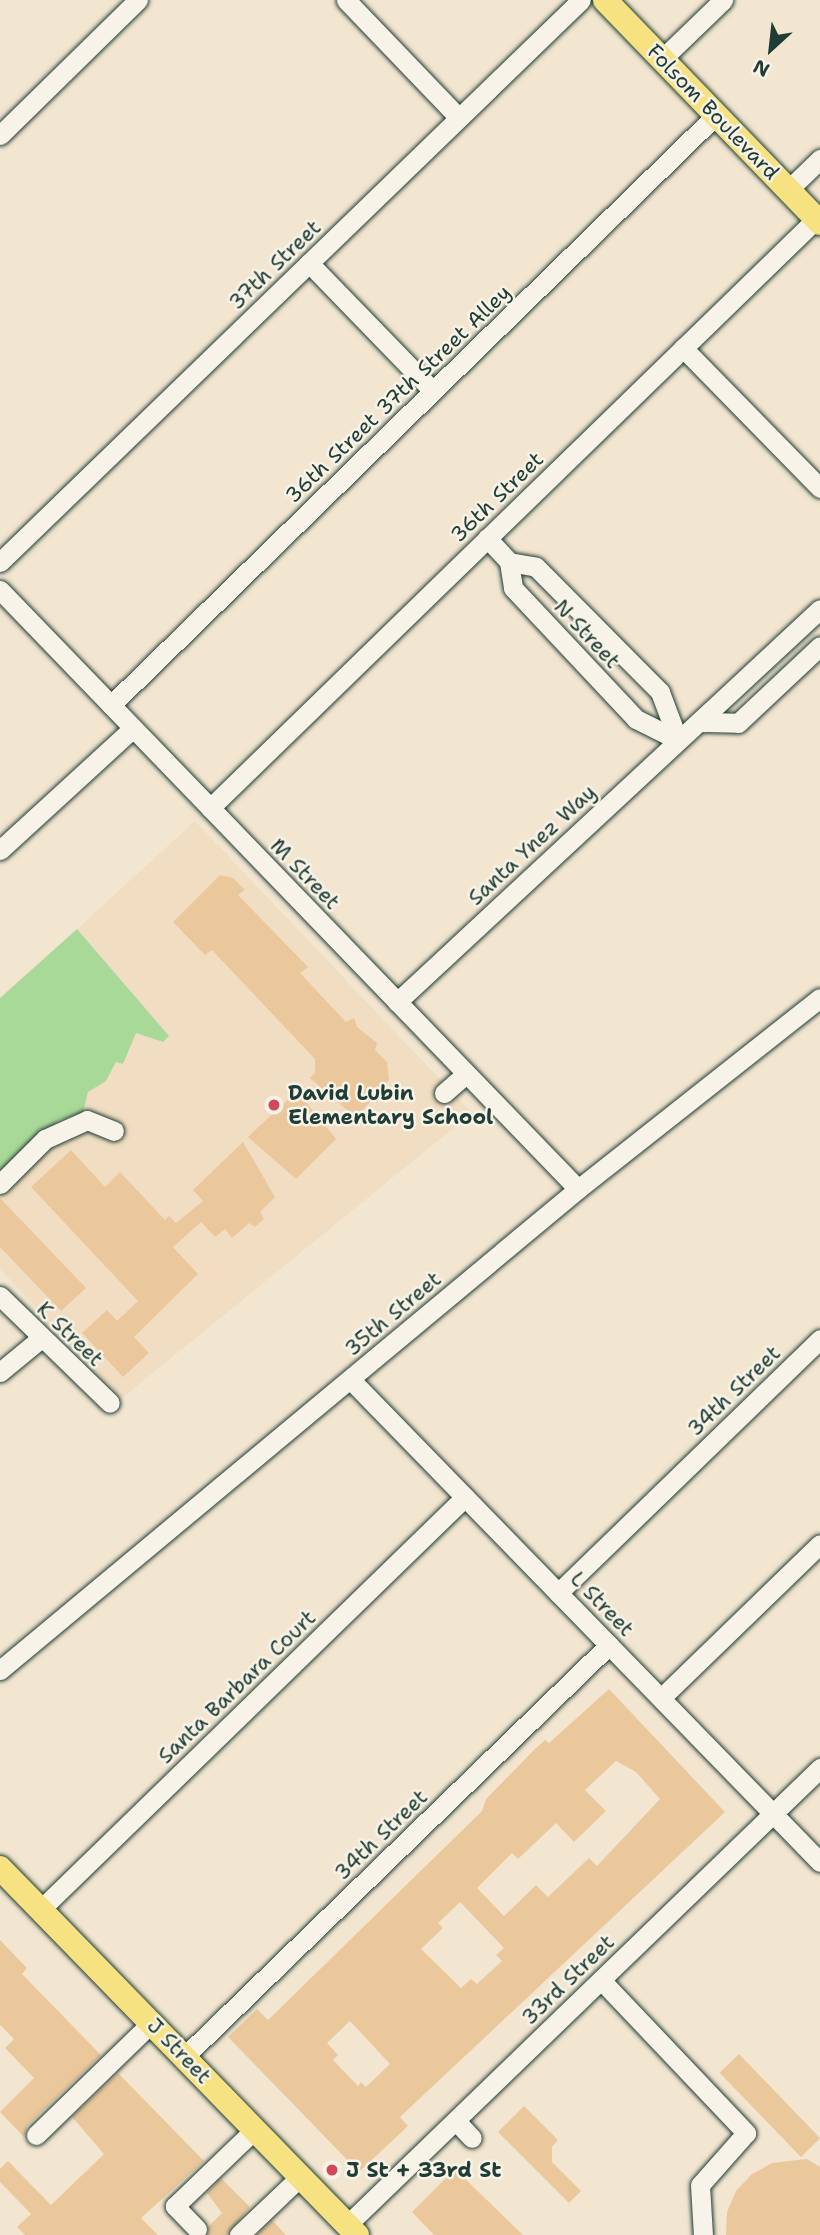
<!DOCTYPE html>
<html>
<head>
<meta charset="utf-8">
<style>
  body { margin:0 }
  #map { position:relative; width:820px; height:2235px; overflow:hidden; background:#f3e6d1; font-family:"Shantell Sans",sans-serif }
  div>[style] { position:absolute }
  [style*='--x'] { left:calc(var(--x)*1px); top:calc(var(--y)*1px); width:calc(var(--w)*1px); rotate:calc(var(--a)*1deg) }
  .built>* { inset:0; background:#f1ddc1 }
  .green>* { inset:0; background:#a9d999 }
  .building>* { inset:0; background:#ebc89c; transform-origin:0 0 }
  .roads { filter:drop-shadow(0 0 2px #1f3d34) drop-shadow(0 0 2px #1f3d34) }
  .minor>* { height:19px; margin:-9.5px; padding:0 9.5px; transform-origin:9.5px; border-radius:9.5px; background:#f7f3e8 }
  .major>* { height:24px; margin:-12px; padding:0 12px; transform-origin:12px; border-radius:12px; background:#f7e281 }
  .dots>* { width:19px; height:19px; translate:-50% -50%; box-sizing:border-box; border:4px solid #f7f3e8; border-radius:50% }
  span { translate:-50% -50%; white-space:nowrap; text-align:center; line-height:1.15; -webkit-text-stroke:5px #f7f3e8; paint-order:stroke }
  .street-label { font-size:21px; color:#1f3d34 }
  .poi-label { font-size:21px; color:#1f3d34; font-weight:700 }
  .left { translate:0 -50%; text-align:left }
  .north { position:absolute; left:736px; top:14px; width:70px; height:70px; -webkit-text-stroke:5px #f7f3e8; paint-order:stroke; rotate:207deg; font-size:19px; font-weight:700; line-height:28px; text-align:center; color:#1f3d34 }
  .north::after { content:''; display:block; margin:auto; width:24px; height:32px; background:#1f3d34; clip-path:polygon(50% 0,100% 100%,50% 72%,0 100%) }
</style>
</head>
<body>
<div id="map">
  <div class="built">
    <i style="clip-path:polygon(195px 821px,472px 1113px,122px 1398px,0 1269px,0 1177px,59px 1120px,83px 1113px,88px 1092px,106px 1081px,116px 1062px,123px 1064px,136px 1032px,162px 1042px,168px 1036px,77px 929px)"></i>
  </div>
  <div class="green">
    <i style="clip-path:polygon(77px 929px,169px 1036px,163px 1042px,136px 1033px,123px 1064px,116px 1062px,106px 1081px,88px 1092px,83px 1113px,59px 1120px,0 1177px,0 998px)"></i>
  </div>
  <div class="building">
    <i style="clip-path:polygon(220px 875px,233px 878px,245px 890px,238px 895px,308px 967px,300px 973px,346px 1022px,354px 1018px,357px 1027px,377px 1043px,375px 1050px,387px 1062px,389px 1080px,356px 1118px,310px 1078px,315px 1073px,315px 1059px,212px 950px,205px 955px,173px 922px)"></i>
    <i style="clip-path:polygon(297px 1091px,336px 1139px,296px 1179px,248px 1137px)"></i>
    <i style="clip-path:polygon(243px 1142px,275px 1197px,260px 1212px,264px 1219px,255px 1227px,249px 1223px,232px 1238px,225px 1229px,215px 1237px,201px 1222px,173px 1247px,198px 1274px,134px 1337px,149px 1353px,123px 1377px,82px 1333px,107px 1310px,117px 1321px,138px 1301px,31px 1187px,71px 1150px,105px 1187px,120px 1172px,165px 1220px,169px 1216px,176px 1223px,203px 1201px,193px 1190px)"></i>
    <i style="clip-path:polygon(0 1198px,86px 1288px,61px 1311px,0 1247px)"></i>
    <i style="clip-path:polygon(evenodd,609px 1689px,725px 1812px,400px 2117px,408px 2126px,359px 2172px,228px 2037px,257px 2009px,268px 2020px,482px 1811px,486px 1799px,535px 1749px,545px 1740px,549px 1743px,609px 1689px,616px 1761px,636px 1772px,660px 1799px,597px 1866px,589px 1858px,548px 1897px,536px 1885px,504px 1916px,477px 1888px,512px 1853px,518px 1859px,556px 1823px,574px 1842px,606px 1811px,585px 1790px,616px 1761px,609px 1689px,460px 1902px,504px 1948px,496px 1955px,502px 1961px,477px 1984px,471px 1979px,461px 1988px,421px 1949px,443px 1928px,438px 1923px,460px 1902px,609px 1689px,350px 2021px,390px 2064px,366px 2087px,361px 2082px,358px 2086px,333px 2060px,338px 2055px,327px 2043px,350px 2021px)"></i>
    <i style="clip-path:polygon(0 1940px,27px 1968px,22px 1974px,101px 2055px,27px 2126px,24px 2137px,0 2112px,34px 2078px,5px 2048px,14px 2039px,0 2025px)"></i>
    <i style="left:739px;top:2054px;width:117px;height:27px;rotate:46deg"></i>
    <i style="clip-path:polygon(118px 2073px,204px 2161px,141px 2218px,158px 2235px,25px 2235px,17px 2227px,31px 2214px,0 2182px,0 2169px,8px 2161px,51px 2205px,104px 2154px,72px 2117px)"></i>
    <i style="clip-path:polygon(524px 2106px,558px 2140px,552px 2147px,552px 2162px,581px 2191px,569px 2203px,498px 2132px)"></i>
    <i style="clip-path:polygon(807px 2159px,820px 2167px,820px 2235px,726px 2235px,727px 2212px,736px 2191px,752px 2174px,772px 2163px)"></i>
    <i style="clip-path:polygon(455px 2169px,523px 2235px,434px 2235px,412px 2212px)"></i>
    <i style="clip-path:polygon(221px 2178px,250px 2207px,227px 2235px,207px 2235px,209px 2226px,222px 2213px,207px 2193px)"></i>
    <i style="clip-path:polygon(272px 2220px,286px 2235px,257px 2235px)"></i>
  </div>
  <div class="roads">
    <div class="minor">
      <i style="--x:346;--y:0;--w:163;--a:46.2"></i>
      <i style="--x:662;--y:59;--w:85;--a:-44"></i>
      <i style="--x:0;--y:135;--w:193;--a:-44.4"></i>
      <i style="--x:788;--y:190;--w:45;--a:-44.1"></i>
      <i style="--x:309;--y:263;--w:178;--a:45.9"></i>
      <i style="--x:683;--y:348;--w:196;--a:45.6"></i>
      <i style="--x:487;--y:538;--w:33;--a:47"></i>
      <i style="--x:509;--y:562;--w:26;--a:81"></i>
      <i style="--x:513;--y:588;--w:180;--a:46.8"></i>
      <i style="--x:636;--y:719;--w:47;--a:26.6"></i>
      <i style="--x:0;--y:562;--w:808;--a:-44.05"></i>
      <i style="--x:509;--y:562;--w:27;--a:10"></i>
      <i style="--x:536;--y:567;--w:176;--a:45.2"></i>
      <i style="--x:660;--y:692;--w:51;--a:69.4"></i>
      <i style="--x:0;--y:590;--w:832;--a:46.02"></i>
      <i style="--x:111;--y:705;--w:845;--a:-44.28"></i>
      <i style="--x:699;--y:722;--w:39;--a:1"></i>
      <i style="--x:738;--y:723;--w:112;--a:-43.2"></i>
      <i style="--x:210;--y:808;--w:845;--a:-44.18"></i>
      <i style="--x:0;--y:850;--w:180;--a:-42.5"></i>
      <i style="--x:397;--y:1002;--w:577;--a:-42.89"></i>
      <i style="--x:444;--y:1093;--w:29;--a:-41"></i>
      <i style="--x:0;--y:1184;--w:64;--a:-45"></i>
      <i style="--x:45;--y:1139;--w:46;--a:-24.3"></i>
      <i style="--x:87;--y:1120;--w:29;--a:22"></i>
      <i style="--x:0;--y:1296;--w:153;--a:44.2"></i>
      <i style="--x:0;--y:1372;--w:52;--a:-39.5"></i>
      <i style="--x:350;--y:1379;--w:674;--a:45.78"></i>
      <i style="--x:558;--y:1593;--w:365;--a:-44.1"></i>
      <i style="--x:0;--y:1670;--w:752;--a:-39.77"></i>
      <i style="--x:578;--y:1189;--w:308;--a:-38.3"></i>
      <i style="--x:661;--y:1698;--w:221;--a:-44.1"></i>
      <i style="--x:41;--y:1909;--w:591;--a:-44.18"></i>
      <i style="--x:601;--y:1980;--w:211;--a:46.5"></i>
      <i style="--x:746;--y:2133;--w:69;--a:131.5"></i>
      <i style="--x:700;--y:2185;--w:50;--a:86.6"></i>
      <i style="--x:184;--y:2057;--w:592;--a:-44.11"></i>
      <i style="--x:456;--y:2121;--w:23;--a:47"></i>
      <i style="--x:36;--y:2135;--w:161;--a:-44.2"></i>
      <i style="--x:347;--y:2225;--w:658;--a:-44.01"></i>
      <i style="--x:197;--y:2229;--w:32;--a:-134"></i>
      <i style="--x:175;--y:2206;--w:111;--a:-43.9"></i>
      <i style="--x:239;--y:2235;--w:84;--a:-43.6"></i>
    </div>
    <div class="major">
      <i style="--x:605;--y:0;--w:310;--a:46"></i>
      <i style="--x:0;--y:1868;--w:512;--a:45.79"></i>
    </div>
  </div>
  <div class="dots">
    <i style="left:274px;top:1105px;background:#d1495b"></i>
    <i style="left:332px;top:2170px;background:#d1495b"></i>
  </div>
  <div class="street-label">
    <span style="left:713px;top:112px;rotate:46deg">Folsom Boulevard</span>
    <span style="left:275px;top:265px;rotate:-44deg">37th Street</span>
    <span style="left:398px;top:394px;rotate:-44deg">36th Street 37th Street Alley</span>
    <span style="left:497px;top:497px;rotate:-44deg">36th Street</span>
    <span style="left:587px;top:634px;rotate:47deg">N Street</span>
    <span style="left:532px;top:845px;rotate:-43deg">Santa Ynez Way</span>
    <span style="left:305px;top:874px;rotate:46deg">M Street</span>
    <span style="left:393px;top:1314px;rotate:-40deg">35th Street</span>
    <span style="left:70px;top:1334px;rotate:44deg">K Street</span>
    <span style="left:734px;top:1391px;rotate:-44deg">34th Street</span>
    <span style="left:602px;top:1604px;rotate:46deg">L Street</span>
    <span style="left:237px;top:1687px;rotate:-44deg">Santa Barbara Court</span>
    <span style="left:381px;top:1835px;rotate:-44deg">34th Street</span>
    <span style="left:568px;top:1980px;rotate:-44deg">33rd Street</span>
    <span style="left:179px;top:2051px;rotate:46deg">J Street</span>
  </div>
  <div class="poi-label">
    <span class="left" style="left:288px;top:1105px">David Lubin<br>Elementary School</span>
    <span class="left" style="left:346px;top:2170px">J St + 33rd St</span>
  </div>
  <div class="north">N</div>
</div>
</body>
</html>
